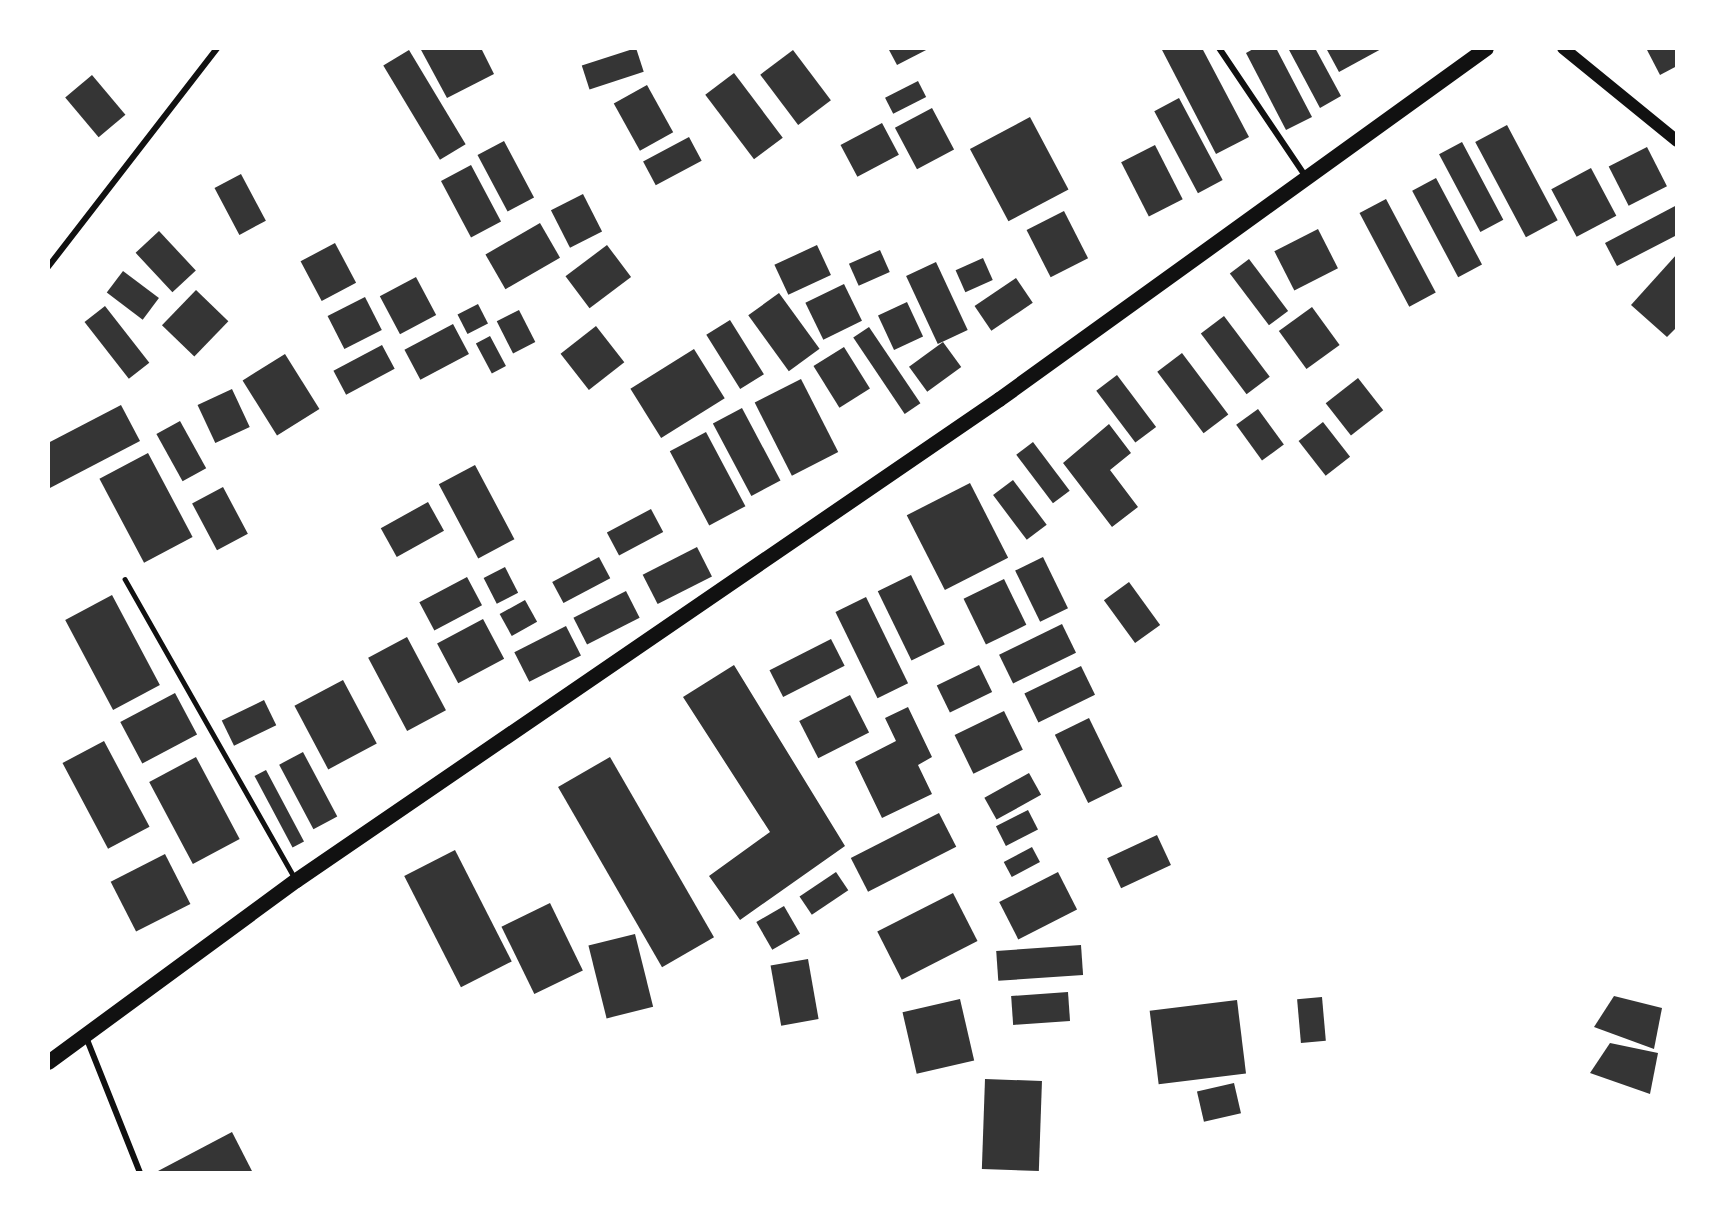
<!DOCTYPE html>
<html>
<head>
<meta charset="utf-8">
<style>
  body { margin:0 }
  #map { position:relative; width:1725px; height:1221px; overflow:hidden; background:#fff; font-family:"Public Sans",sans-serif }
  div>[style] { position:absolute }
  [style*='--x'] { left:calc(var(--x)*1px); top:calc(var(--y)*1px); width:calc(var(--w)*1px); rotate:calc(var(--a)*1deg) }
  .building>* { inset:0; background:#353535; transform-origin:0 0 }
  .service>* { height:4.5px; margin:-2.25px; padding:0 2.25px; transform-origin:2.25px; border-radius:2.25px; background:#111 }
  .minor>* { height:6px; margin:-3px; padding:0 3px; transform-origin:3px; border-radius:3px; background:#111 }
  .secondary>* { height:12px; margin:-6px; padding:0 6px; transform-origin:6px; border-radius:6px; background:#111 }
  .primary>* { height:15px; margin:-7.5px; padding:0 7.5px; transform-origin:7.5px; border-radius:7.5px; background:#111 }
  span { translate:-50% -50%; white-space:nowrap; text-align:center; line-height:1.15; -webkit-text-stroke:6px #fff; paint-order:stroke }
  .frame { position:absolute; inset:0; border:50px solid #fff; pointer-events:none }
</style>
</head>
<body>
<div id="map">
  <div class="building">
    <i style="clip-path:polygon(420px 48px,481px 48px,494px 74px,447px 98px)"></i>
    <i style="left:636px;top:48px;width:25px;height:57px;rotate:72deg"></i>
    <i style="clip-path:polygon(888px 48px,930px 48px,897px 65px)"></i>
    <i style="clip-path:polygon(1161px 48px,1202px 48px,1249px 137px,1216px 154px)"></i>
    <i style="clip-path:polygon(1255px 48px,1276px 48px,1312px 117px,1286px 130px,1246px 53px)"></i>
    <i style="clip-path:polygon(1288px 48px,1315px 48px,1341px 96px,1320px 108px)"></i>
    <i style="clip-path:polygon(1326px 48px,1383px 48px,1339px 72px)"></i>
    <i style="clip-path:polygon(1646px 48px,1677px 48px,1677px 66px,1660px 75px)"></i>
    <i style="left:409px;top:50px;width:110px;height:30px;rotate:59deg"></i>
    <i style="left:793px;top:50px;width:63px;height:41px;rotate:53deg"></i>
    <i style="left:734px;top:73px;width:81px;height:36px;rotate:53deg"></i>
    <i style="left:92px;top:75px;width:52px;height:35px;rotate:50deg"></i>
    <i style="left:918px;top:81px;width:18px;height:37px;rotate:63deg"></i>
    <i style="left:647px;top:85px;width:54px;height:38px;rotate:61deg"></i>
    <i style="left:1179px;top:98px;width:93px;height:28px;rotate:62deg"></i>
    <i style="left:932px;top:108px;width:47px;height:42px;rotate:62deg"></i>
    <i style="left:1030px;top:117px;width:82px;height:68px;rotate:62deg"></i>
    <i style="left:882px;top:123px;width:36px;height:47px;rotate:62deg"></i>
    <i style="left:1507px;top:125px;width:108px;height:36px;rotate:62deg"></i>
    <i style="left:689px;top:137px;width:27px;height:52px;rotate:62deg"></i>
    <i style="left:504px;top:141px;width:64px;height:30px;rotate:62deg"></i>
    <i style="left:1462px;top:142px;width:88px;height:26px;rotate:62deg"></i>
    <i style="left:1155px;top:145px;width:61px;height:38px;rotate:63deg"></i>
    <i style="left:1647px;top:147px;width:44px;height:43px;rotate:63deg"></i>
    <i style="left:471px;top:165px;width:64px;height:34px;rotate:62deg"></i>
    <i style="left:1591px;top:168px;width:54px;height:45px;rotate:62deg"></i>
    <i style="left:241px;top:174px;width:53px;height:30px;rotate:62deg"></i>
    <i style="left:1436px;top:178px;width:98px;height:27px;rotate:62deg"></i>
    <i style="left:583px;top:194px;width:42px;height:36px;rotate:63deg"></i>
    <i style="left:1386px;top:199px;width:106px;height:30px;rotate:62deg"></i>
    <i style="clip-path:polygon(1677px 205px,1677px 235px,1617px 266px,1605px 243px)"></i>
    <i style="left:1064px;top:211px;width:53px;height:42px;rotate:63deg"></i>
    <i style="left:540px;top:223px;width:40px;height:63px;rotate:60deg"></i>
    <i style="left:1318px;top:229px;width:44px;height:49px;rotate:63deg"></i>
    <i style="left:159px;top:231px;width:54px;height:32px;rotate:47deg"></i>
    <i style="left:335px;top:243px;width:45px;height:39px;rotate:62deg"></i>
    <i style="left:607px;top:245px;width:40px;height:52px;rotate:53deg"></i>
    <i style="left:817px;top:245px;width:33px;height:47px;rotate:65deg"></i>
    <i style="left:880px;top:250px;width:24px;height:34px;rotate:66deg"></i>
    <i style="clip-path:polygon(1677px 254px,1677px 327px,1667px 337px,1631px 305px)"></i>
    <i style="left:983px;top:258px;width:24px;height:30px;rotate:66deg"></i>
    <i style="left:1249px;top:259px;width:65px;height:24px;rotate:53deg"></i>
    <i style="left:936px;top:262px;width:75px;height:33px;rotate:65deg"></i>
    <i style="left:123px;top:271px;width:45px;height:27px;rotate:37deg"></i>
    <i style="left:416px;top:277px;width:43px;height:41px;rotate:62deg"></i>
    <i style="left:1016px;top:278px;width:30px;height:50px;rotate:56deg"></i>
    <i style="left:844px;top:284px;width:41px;height:43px;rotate:64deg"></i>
    <i style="left:196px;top:290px;width:45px;height:49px;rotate:44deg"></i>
    <i style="left:779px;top:293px;width:69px;height:38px;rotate:54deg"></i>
    <i style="left:365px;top:297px;width:37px;height:42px;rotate:63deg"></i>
    <i style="left:907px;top:302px;width:38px;height:32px;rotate:65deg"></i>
    <i style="left:478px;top:304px;width:22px;height:23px;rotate:63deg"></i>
    <i style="left:105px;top:306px;width:72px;height:26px;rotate:52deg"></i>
    <i style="left:1312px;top:307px;width:47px;height:41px;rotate:54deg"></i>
    <i style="left:519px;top:310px;width:36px;height:25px;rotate:63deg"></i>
    <i style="left:1224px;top:316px;width:76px;height:29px;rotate:53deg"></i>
    <i style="left:730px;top:320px;width:64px;height:28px;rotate:58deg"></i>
    <i style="left:453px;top:324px;width:34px;height:55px;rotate:62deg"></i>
    <i style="left:596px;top:326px;width:46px;height:45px;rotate:52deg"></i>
    <i style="left:869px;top:327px;width:92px;height:19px;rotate:56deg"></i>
    <i style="left:490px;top:336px;width:34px;height:16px;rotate:62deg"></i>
    <i style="left:943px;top:342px;width:31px;height:42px;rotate:54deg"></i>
    <i style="left:382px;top:345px;width:27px;height:55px;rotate:62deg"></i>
    <i style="left:844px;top:347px;width:49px;height:36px;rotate:58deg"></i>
    <i style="left:694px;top:349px;width:58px;height:75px;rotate:58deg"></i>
    <i style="left:1182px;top:353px;width:77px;height:31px;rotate:53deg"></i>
    <i style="left:285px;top:354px;width:65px;height:50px;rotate:58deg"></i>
    <i style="left:1117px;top:375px;width:65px;height:26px;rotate:53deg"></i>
    <i style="left:1358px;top:378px;width:41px;height:41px;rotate:52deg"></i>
    <i style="left:801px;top:379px;width:82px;height:52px;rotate:63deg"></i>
    <i style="left:232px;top:389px;width:42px;height:38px;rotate:65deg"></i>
    <i style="clip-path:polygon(121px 405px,140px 441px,48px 489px,48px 443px)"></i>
    <i style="left:742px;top:408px;width:82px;height:33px;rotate:62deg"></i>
    <i style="left:1258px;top:409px;width:44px;height:27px;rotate:54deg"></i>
    <i style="left:180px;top:421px;width:54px;height:27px;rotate:61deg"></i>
    <i style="left:1323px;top:422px;width:44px;height:31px;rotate:52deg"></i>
    <i style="clip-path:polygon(1109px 424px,1131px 453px,1110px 470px,1138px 507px,1112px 527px,1063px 463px)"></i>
    <i style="left:706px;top:432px;width:84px;height:41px;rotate:62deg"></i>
    <i style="left:1033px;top:442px;width:61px;height:21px;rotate:53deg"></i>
    <i style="left:148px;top:453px;width:95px;height:55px;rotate:62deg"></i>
    <i style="left:475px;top:465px;width:84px;height:41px;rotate:62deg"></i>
    <i style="left:1013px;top:480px;width:56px;height:25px;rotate:53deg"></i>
    <i style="left:970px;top:483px;width:84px;height:71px;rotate:63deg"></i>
    <i style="left:223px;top:487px;width:53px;height:35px;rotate:62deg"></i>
    <i style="left:428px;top:502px;width:33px;height:54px;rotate:61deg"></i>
    <i style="left:651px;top:509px;width:26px;height:50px;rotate:62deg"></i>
    <i style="left:697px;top:547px;width:33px;height:61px;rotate:63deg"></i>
    <i style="left:599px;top:557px;width:24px;height:53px;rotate:62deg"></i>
    <i style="left:1043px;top:557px;width:57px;height:31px;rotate:64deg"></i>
    <i style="left:505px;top:567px;width:29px;height:24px;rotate:63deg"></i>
    <i style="left:911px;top:575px;width:77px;height:37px;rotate:64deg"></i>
    <i style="left:467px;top:577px;width:32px;height:54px;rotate:62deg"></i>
    <i style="left:1004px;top:579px;width:51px;height:45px;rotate:64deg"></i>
    <i style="left:1129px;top:582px;width:53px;height:31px;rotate:54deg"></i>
    <i style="left:626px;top:591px;width:30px;height:59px;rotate:63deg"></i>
    <i style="left:112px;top:595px;width:102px;height:53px;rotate:62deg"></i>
    <i style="left:866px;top:597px;width:96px;height:34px;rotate:64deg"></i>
    <i style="left:525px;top:600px;width:25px;height:29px;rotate:61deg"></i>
    <i style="left:483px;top:619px;width:45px;height:52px;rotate:62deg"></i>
    <i style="left:1062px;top:624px;width:32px;height:70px;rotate:64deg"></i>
    <i style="left:566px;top:626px;width:33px;height:58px;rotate:63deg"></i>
    <i style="left:407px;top:637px;width:83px;height:44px;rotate:62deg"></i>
    <i style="left:831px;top:639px;width:30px;height:69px;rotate:63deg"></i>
    <i style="clip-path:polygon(734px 665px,845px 846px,740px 920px,709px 876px,770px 832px,683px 697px)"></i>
    <i style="left:979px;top:665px;width:30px;height:47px;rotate:64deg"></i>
    <i style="left:1081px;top:666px;width:32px;height:63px;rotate:64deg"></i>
    <i style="left:343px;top:680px;width:72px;height:55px;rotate:62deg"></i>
    <i style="left:175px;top:693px;width:47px;height:62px;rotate:62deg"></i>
    <i style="left:850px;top:695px;width:42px;height:57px;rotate:63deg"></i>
    <i style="left:264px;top:700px;width:28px;height:47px;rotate:64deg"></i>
    <i style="clip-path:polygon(908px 707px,932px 757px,918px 765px,932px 794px,882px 818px,855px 762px,896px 741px,885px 718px)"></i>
    <i style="left:1004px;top:711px;width:43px;height:55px;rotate:64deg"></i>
    <i style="left:1089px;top:718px;width:76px;height:38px;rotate:64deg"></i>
    <i style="left:104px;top:741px;width:97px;height:47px;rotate:62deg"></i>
    <i style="left:303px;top:752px;width:73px;height:27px;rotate:62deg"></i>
    <i style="left:196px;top:757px;width:93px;height:53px;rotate:62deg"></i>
    <i style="left:610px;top:757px;width:208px;height:60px;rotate:60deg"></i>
    <i style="left:266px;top:770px;width:81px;height:13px;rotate:62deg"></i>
    <i style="left:1029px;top:773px;width:25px;height:51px;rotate:61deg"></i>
    <i style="left:1028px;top:810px;width:22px;height:36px;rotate:63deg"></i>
    <i style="left:939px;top:813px;width:38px;height:99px;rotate:63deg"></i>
    <i style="left:1157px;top:835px;width:33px;height:55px;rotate:65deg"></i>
    <i style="left:1032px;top:847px;width:17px;height:32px;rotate:62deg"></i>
    <i style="left:455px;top:850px;width:125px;height:57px;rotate:63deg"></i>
    <i style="left:165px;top:854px;width:56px;height:61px;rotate:63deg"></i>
    <i style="left:836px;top:872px;width:22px;height:44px;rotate:56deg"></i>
    <i style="left:1058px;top:872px;width:42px;height:66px;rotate:63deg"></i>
    <i style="left:953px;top:893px;width:54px;height:85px;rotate:63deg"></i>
    <i style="left:550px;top:903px;width:75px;height:54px;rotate:64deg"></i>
    <i style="left:784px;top:906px;width:32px;height:32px;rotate:60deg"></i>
    <i style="left:635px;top:934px;width:75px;height:48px;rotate:76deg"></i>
    <i style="left:1081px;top:945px;width:30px;height:85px;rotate:86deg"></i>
    <i style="left:808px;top:959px;width:61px;height:38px;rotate:80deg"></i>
    <i style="left:1068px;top:992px;width:29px;height:57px;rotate:86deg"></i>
    <i style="clip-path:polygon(1614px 996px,1662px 1008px,1654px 1049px,1594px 1027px)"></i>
    <i style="left:1322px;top:997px;width:44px;height:25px;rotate:85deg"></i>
    <i style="left:960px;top:999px;width:63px;height:59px;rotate:77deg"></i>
    <i style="left:1237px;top:1000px;width:74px;height:88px;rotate:83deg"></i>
    <i style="clip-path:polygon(1610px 1043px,1658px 1053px,1650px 1094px,1590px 1073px)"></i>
    <i style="left:985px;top:1079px;width:57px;height:90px;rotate:2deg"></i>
    <i style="left:1234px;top:1083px;width:31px;height:38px;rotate:77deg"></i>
    <i style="clip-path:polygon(232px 1132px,253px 1173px,159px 1173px,158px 1171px)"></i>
  </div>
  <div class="service">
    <i style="--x:125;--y:579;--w:344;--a:60.4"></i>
  </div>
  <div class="minor">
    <i style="--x:1219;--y:48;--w:156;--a:56"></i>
    <i style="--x:48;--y:267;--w:277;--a:-52.3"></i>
    <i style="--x:86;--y:1037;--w:146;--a:68.3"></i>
  </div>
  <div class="secondary">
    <i style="--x:1563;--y:48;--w:147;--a:39.2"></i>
  </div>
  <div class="primary">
    <i style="--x:48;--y:1062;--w:308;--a:-36.3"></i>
    <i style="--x:296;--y:880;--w:852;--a:-34.38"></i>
    <i style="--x:999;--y:399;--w:600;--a:-35.78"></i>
  </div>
  <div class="frame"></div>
</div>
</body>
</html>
